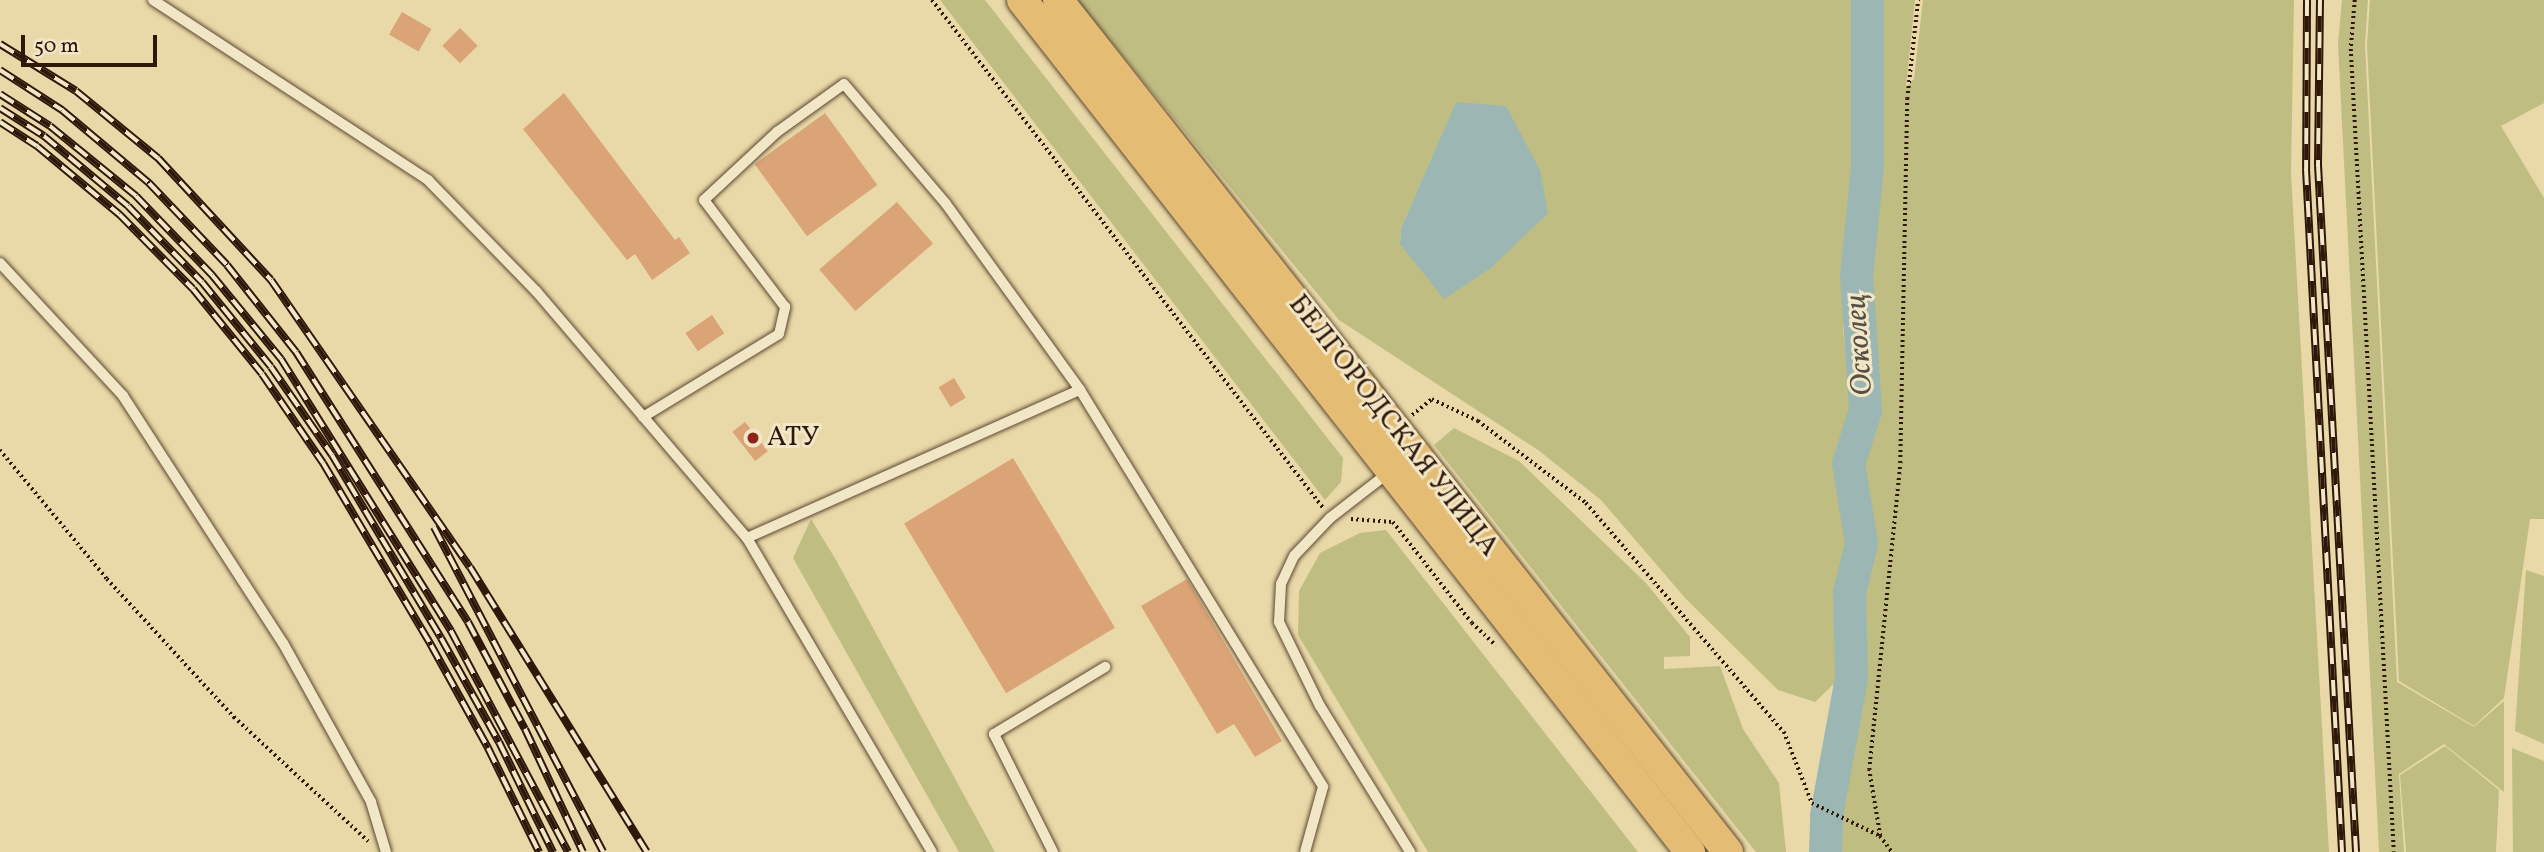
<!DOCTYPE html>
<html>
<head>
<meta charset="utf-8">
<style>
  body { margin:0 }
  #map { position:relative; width:2544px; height:852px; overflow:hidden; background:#e9d9a8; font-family:Vollkorn,serif }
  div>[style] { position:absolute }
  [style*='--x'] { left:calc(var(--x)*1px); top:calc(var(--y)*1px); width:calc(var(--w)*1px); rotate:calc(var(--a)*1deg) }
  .green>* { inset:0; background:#bfbd82 }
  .water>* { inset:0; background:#9cb7b3 }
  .river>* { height:33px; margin:-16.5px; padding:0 16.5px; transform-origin:16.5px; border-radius:16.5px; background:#9cb7b3 }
  .building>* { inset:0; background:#dba477; transform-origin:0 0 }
  .path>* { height:3.5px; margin-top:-1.75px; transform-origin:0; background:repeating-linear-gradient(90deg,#2f170a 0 2px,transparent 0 5.5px) }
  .roads { filter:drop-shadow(0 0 2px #5e4832) drop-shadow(0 0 2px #5e4832) }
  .lane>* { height:10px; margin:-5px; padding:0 5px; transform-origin:5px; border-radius:5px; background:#f1e6c6 }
  .primary>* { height:30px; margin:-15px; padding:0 15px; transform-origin:15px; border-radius:15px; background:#e4bc74 }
  .rail>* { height:8px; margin-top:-4px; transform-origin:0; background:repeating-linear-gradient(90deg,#f1e6c6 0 16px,#2f170a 0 32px); box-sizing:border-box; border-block:2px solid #2f170a }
  .dots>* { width:19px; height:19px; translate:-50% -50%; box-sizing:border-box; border:4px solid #f1e6c6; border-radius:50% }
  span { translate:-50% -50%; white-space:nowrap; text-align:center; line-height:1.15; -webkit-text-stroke:6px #f1e6c6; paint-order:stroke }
  .street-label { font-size:28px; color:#2f170a }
  .poi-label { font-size:28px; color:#2f170a }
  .left { translate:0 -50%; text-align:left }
  .water-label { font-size:30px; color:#554f45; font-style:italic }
  .scale { position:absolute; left:21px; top:35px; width:136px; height:32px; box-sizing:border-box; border:4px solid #2f170a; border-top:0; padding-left:9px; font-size:21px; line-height:24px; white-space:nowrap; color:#2f170a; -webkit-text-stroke:5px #f1e6c6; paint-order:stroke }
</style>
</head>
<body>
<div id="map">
  <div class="green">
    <i style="clip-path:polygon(940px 0,985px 0,1343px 458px,1341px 482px,1325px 500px)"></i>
    <i style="clip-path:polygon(evenodd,1077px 0,1863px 0,1858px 164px,1843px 329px,1852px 410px,1838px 457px,1850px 538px,1836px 606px,1839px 679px,1815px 702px,1778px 690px,1686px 599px,1601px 500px,1538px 450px,1339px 320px,1077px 0,1456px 103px,1400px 244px,1401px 228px,1456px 103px)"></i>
    <i style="clip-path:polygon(1873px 0,1915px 0,1906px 87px,1914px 79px,1923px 0,2294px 0,2291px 173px,2329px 852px,1830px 852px,1831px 815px,1855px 677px,1853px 592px,1866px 553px,1853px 466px,1873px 413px,1860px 276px,1871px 167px)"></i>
    <i style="clip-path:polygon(2342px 0,2368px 0,2365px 45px,2397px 682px,2474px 727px,2504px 701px,2504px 792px,2444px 744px,2399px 774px,2404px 852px,2379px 852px,2338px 44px)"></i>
    <i style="clip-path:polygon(2370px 0,2544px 0,2544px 103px,2501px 126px,2544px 198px,2544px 519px,2530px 519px,2504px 698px,2474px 726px,2399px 681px,2367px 45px)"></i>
    <i style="clip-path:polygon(1454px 428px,1519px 461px,1646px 583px,1690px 637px,1690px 656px,1664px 657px,1664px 669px,1720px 666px,1743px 729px,1779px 783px,1786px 852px,1756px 852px,1434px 445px)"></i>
    <i style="clip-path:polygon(811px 519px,836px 560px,995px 852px,959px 852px,793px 558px)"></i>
    <i style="clip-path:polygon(1386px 530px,1638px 852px,1428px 852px,1298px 635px,1299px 591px,1320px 553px,1360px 533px)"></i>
    <i style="clip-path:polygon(2526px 570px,2544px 576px,2544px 744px,2515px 731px)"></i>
    <i style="clip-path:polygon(2445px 746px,2499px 790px,2496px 852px,2406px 852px,2400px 775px)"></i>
    <i style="clip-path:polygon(2512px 748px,2544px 761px,2544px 852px,2513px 852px)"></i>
  </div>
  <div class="water">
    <i style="clip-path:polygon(1456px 102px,1506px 106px,1540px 170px,1548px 213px,1491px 268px,1444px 299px,1400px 244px,1401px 228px)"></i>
  </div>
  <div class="river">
    <i style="--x:1825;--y:852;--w:37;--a:-88"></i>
    <i style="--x:1826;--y:815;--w:140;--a:-79.7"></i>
    <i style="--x:1851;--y:677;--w:85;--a:-91.3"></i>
    <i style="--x:1849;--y:592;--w:50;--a:-76.2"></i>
    <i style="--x:1861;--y:543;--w:81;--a:-99.2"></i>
    <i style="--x:1848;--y:463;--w:56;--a:-72.2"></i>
    <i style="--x:1865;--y:410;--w:134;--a:-93.8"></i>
    <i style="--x:1856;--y:276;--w:111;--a:-84.3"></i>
    <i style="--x:1867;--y:166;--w:166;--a:-90"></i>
  </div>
  <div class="building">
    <i style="left:402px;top:12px;width:34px;height:26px;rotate:30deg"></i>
    <i style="left:460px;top:28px;width:25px;height:25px;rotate:45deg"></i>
    <i style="clip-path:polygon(564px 93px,675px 240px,679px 237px,690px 253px,652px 280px,635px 254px,627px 260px,523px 129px)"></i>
    <i style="left:825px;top:113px;width:89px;height:87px;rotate:54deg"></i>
    <i style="left:897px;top:202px;width:55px;height:103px;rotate:49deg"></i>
    <i style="left:712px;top:315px;width:22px;height:32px;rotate:56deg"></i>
    <i style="left:954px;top:378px;width:23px;height:18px;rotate:59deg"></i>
    <i style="left:745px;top:422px;width:37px;height:16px;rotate:52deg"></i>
    <i style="left:1013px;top:458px;width:198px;height:127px;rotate:59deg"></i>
    <i style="clip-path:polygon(1187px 579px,1282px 741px,1255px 757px,1234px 724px,1217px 734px,1141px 606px)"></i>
  </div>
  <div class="path">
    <i style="--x:932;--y:0;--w:642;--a:52.4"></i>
    <i style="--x:2355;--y:0;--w:49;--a:94.7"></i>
    <i style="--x:2351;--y:49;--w:804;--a:86.93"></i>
    <i style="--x:1412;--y:415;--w:26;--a:-39"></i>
    <i style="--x:1432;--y:399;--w:51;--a:25.6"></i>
    <i style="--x:1478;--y:421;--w:136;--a:37.2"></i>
    <i style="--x:1586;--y:503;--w:303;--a:49.2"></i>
    <i style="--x:1784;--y:732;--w:76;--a:68.5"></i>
    <i style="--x:1812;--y:803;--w:76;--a:25.9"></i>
    <i style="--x:1880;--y:836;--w:20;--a:53"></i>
    <i style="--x:0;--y:450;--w:168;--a:50.3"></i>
    <i style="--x:107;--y:579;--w:188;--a:47.4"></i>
    <i style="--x:234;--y:717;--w:183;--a:42.8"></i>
    <i style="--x:1351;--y:519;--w:42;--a:4.1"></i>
    <i style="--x:1393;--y:522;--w:128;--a:52"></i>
    <i style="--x:1472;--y:623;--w:33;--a:43"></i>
    <i style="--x:1880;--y:836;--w:67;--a:-99.5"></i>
    <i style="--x:1869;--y:770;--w:309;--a:-84.2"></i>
    <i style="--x:1900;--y:463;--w:364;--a:-88.9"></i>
    <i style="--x:1907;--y:99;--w:100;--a:-83.7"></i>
  </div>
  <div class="roads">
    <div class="lane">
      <i style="--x:153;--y:0;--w:329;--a:33.2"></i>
      <i style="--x:428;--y:180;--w:155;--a:45.8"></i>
      <i style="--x:536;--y:291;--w:325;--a:49.5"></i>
      <i style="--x:747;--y:538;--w:364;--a:59.5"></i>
      <i style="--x:0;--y:263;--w:181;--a:47.2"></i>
      <i style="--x:123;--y:396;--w:294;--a:57.1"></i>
      <i style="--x:283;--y:643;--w:182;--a:61"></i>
      <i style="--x:371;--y:802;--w:52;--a:73.3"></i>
      <i style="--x:643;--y:417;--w:159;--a:-31.4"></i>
      <i style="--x:779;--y:334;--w:28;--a:-77"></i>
      <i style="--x:785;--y:307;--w:134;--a:-127.1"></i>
      <i style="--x:704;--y:200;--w:100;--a:-43"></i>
      <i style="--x:777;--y:132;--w:82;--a:-35.6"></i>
      <i style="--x:844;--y:84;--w:157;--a:49.6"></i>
      <i style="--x:946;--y:204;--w:229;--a:54.2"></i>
      <i style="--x:1388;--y:473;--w:73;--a:142.2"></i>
      <i style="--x:1330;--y:518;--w:52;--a:133.5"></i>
      <i style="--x:1294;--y:556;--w:31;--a:115"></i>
      <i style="--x:1281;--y:584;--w:38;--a:93"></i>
      <i style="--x:1279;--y:622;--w:93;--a:64"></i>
      <i style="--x:1320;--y:706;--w:172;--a:58.3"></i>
      <i style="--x:747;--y:538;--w:364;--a:-24"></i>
      <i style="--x:1080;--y:390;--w:465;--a:58.5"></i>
      <i style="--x:1323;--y:787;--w:67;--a:105.5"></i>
      <i style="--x:1053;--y:852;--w:132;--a:-116.6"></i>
      <i style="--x:994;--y:734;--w:130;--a:-31.1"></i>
    </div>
    <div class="primary">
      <i style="--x:1022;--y:0;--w:1083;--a:51.9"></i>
      <i style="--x:1058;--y:0;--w:1084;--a:51.82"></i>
    </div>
  </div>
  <div class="rail">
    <i style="--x:2307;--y:0;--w:169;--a:90.3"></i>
    <i style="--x:2306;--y:169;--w:684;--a:86.98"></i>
    <i style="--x:2320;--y:0;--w:165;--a:90.7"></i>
    <i style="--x:2318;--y:165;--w:688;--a:86.83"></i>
    <i style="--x:0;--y:44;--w:89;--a:31.7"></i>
    <i style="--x:76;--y:91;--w:106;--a:39.3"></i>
    <i style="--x:158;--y:158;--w:166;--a:47.2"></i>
    <i style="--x:271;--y:280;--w:349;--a:55.3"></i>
    <i style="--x:470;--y:567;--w:335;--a:58.2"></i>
    <i style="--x:0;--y:70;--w:74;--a:32.8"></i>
    <i style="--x:62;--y:110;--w:114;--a:40"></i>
    <i style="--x:149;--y:183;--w:113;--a:46.4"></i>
    <i style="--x:227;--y:265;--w:111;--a:51.6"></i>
    <i style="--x:296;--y:352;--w:320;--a:57.5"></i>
    <i style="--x:468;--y:622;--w:121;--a:62"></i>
    <i style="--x:525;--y:729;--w:136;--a:64.8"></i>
    <i style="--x:0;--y:94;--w:59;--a:32.6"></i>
    <i style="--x:50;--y:126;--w:111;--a:39.1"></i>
    <i style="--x:136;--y:196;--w:110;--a:46.1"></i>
    <i style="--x:212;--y:275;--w:109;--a:50.6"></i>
    <i style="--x:281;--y:359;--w:321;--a:58"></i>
    <i style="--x:451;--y:631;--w:250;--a:62.1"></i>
    <i style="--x:0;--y:108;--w:52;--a:32.5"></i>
    <i style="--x:44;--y:136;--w:109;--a:39.8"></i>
    <i style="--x:128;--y:206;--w:106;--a:45.8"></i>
    <i style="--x:202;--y:282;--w:109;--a:50.9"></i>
    <i style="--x:271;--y:367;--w:107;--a:55.3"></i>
    <i style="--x:332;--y:455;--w:213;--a:59.2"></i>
    <i style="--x:441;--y:638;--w:119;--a:60.9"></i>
    <i style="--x:499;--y:742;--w:123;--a:63.9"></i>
    <i style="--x:0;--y:122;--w:44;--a:33"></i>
    <i style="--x:37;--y:146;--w:107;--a:39.7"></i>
    <i style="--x:119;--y:214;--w:105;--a:45.4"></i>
    <i style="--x:193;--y:289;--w:109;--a:50.9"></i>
    <i style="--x:262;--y:374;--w:108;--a:55.6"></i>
    <i style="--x:323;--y:463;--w:212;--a:59.3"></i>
    <i style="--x:431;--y:645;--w:118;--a:61"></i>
    <i style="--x:488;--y:748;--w:116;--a:63.9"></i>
    <i style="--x:434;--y:527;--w:366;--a:62.5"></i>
  </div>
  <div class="dots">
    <i style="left:753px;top:438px;background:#8f2418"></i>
  </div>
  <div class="street-label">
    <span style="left:1393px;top:426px;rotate:52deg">БЕЛГОРОДСКАЯ УЛИЦА</span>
  </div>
  <div class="poi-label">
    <span class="left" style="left:767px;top:438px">АТУ</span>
  </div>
  <div class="water-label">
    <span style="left:1860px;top:345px;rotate:-94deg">Осколец</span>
  </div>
  <div class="scale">50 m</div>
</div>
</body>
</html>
